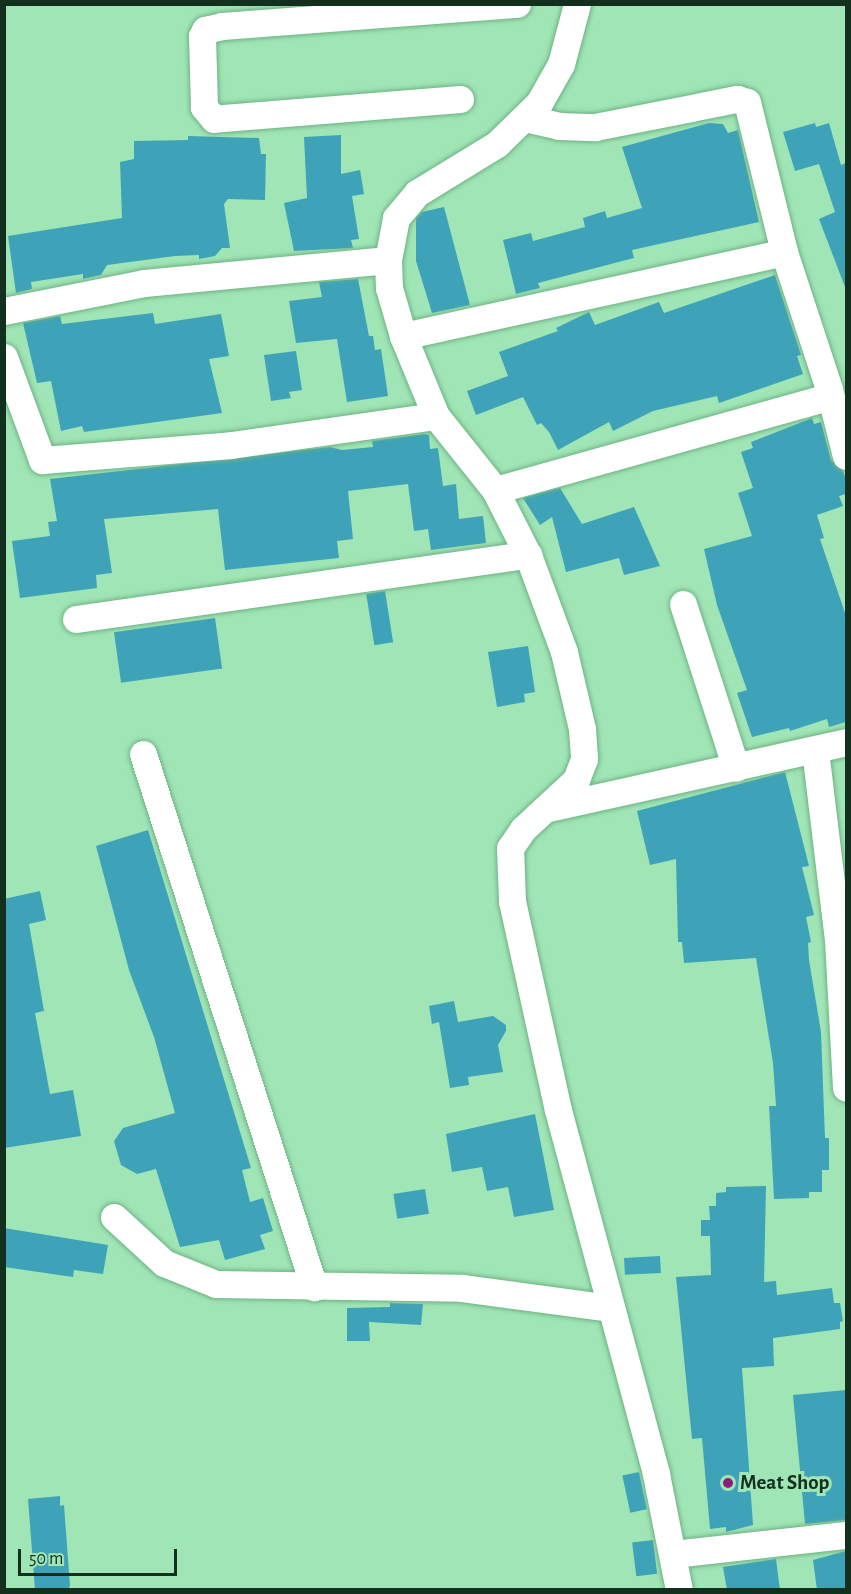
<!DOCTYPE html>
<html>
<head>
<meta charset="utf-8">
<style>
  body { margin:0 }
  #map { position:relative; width:851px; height:1594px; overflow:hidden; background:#a0e5b5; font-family:"Alegreya Sans",sans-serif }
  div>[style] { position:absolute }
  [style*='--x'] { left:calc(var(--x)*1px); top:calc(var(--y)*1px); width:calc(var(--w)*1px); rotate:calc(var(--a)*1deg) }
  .building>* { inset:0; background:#3ea3b8; transform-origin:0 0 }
  .roads { filter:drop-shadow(0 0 2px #6eb284) drop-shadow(0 0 2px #6eb284) }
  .minor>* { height:27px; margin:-13.5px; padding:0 13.5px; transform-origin:13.5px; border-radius:13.5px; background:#fff }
  .dots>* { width:16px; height:16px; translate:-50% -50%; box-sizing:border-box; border:3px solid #a0e5b5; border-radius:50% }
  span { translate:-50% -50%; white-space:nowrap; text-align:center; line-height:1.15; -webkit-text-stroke:6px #a0e5b5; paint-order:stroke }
  .poi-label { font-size:21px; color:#132f1d; font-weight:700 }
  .left { translate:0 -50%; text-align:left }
  .frame { position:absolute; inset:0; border:6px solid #132f1d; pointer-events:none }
  .scale { position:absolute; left:18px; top:1549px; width:159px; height:27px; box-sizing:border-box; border:3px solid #132f1d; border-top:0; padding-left:8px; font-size:18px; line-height:21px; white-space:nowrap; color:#132f1d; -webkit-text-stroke:4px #a0e5b5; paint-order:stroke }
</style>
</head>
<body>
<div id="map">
  <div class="building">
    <i style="clip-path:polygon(709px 123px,723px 124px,728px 133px,738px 130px,759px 222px,632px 250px,634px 258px,538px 283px,540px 288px,516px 294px,503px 240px,531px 233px,533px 241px,585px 227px,583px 218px,605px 211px,607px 218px,642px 208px,622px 147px)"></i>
    <i style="clip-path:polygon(815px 123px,816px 127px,829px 123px,841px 165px,846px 163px,845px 287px,819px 219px,835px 212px,819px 164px,795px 171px,783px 132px)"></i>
    <i style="clip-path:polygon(341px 135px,341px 174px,360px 170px,364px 194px,352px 196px,359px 239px,351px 240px,353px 248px,294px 251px,284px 203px,307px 198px,304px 137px)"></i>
    <i style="clip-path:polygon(188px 136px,259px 138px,261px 154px,266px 154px,265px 200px,228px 199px,224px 204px,230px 248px,222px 248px,215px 256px,199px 259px,199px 255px,175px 256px,107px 265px,101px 275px,83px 279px,83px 274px,31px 282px,32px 289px,16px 293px,8px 236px,122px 218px,120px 162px,134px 159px,134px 141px,188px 140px)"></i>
    <i style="clip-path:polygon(444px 207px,470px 305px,432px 313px,416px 261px,416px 218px,422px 212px)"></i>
    <i style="clip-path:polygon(775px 275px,801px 355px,797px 356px,803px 374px,719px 403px,717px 396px,653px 411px,613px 431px,609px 422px,558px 450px,549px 432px,541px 423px,537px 425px,523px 397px,476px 415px,467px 391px,508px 376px,499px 352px,558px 331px,556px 328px,589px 312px,595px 325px,659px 302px,664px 313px)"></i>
    <i style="clip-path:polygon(358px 279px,369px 336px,373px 336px,375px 350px,381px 349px,388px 396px,347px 402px,337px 339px,296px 343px,289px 301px,322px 297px,319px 282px)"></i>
    <i style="clip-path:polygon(153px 313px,155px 324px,221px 314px,229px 356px,209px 359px,222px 413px,84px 432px,82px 426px,61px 431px,51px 381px,37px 383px,23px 323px,60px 316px,62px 324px)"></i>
    <i style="clip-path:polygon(296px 351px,302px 390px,289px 392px,291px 398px,271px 401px,264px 355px)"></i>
    <i style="clip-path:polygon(812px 418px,814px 424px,821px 422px,831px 460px,843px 471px,846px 480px,846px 494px,839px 496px,843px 506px,817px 515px,824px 538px,820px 539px,846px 616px,846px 722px,829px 727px,827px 719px,790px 731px,789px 728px,752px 737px,737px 693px,747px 690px,717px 605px,704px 549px,752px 536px,738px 493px,753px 488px,741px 452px,753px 448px,751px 442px)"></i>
    <i style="clip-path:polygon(425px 434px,429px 435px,430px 449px,438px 448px,443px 486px,456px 484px,459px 519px,483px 516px,486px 543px,431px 550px,428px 529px,414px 531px,408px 484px,348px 491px,353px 539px,337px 541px,339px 558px,291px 563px,225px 570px,218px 509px,104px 519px,112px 573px,96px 575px,97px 588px,20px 598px,12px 541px,50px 536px,48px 522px,57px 521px,50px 479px,330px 447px,342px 450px,373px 447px,372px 441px)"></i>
    <i style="clip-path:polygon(560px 488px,582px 524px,634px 507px,660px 566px,624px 575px,619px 558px,566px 572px,552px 517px,540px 525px,523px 498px)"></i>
    <i style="left:385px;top:591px;width:52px;height:19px;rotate:81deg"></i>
    <i style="left:215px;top:618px;width:51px;height:102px;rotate:82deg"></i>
    <i style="clip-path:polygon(528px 646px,535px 692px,524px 694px,525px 702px,497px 707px,488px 652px)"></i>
    <i style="clip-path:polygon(785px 772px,809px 866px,802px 867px,814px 915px,806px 917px,811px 942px,808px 943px,809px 960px,821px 1032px,825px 1138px,829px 1138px,829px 1170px,822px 1170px,822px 1192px,809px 1192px,809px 1198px,774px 1199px,769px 1106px,776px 1106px,773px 1063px,756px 958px,684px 963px,682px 942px,678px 942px,676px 859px,650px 865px,637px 811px)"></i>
    <i style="clip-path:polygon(148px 830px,251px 1168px,242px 1170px,250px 1202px,263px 1198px,273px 1231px,260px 1235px,265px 1249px,225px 1260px,219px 1240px,180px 1247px,156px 1169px,137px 1174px,121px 1165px,114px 1141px,123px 1128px,175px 1113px,154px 1037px,129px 970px,96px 846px)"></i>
    <i style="clip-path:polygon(40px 891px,46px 920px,29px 924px,44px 1011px,35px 1013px,50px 1094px,73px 1090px,81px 1136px,4px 1148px,4px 899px)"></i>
    <i style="clip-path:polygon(454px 1001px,458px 1022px,493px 1016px,506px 1025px,506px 1031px,498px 1045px,503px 1072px,468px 1077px,469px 1085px,450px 1088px,439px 1022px,432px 1024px,429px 1006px)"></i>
    <i style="clip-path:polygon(535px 1114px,554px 1210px,514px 1217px,508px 1187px,487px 1191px,482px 1167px,452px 1172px,446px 1134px)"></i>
    <i style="clip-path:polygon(766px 1186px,764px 1282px,776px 1281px,777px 1295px,832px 1288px,834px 1303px,840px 1303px,843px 1321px,840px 1322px,840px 1329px,773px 1338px,774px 1366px,742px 1368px,753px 1525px,726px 1532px,726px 1527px,710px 1529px,702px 1438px,692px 1439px,676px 1277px,711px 1275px,710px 1236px,701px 1236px,701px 1220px,710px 1220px,709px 1206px,716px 1206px,716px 1193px,726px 1192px,726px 1187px)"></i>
    <i style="left:425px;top:1189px;width:25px;height:32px;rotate:81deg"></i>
    <i style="clip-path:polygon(4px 1228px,108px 1245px,103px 1274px,74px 1270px,73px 1277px,4px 1267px)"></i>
    <i style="left:660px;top:1256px;width:17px;height:36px;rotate:87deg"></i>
    <i style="clip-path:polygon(390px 1303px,423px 1304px,421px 1325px,369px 1322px,370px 1341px,347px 1341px,347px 1308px,390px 1307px)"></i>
    <i style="clip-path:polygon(846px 1390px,846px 1520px,805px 1524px,793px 1395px)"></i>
    <i style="left:639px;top:1472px;width:38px;height:17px;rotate:78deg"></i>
    <i style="clip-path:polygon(60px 1496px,60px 1506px,64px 1505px,70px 1586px,68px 1590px,35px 1590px,28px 1499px)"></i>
    <i style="left:653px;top:1540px;width:34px;height:21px;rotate:83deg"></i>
    <i style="clip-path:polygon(846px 1551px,846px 1590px,817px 1590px,813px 1560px)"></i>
    <i style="clip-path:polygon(776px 1559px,780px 1590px,727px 1590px,723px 1567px)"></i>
  </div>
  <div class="roads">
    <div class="minor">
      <i style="--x:577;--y:4;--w:62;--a:104.9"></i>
      <i style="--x:561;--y:64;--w:45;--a:119.4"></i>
      <i style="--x:539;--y:103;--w:59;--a:135.7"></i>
      <i style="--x:497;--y:144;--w:94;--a:148.5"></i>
      <i style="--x:417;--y:193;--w:33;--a:130"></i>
      <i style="--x:396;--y:218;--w:43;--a:100.8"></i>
      <i style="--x:388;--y:260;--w:28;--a:88"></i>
      <i style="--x:389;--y:288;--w:50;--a:73.7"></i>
      <i style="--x:403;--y:336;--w:87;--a:67.6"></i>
      <i style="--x:436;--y:416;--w:95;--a:51.4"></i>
      <i style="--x:495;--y:490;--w:73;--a:63.1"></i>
      <i style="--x:528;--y:555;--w:103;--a:69.6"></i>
      <i style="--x:564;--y:652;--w:79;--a:76.8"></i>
      <i style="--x:582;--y:729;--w:30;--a:86"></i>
      <i style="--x:584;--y:759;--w:22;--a:111"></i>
      <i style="--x:576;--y:780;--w:72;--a:137.2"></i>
      <i style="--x:523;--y:829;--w:23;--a:124"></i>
      <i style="--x:510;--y:848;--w:53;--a:87.8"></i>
      <i style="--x:512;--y:901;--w:214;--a:77.6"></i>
      <i style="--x:558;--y:1110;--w:377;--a:74.9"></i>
      <i style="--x:656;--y:1474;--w:118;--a:78.8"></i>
      <i style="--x:460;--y:99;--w:247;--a:175.4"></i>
      <i style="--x:214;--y:119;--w:16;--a:-130"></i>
      <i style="--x:204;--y:107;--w:71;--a:-91.6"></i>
      <i style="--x:202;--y:36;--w:7;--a:-63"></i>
      <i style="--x:205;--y:30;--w:17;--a:-13"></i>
      <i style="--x:222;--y:26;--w:296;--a:-4.3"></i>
      <i style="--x:525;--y:118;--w:35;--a:13"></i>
      <i style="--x:559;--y:126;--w:36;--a:2"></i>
      <i style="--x:595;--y:127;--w:145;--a:-11.2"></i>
      <i style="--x:737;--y:99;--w:10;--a:17"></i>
      <i style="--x:747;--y:102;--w:154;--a:76.1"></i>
      <i style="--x:784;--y:252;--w:144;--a:71.8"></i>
      <i style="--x:829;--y:389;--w:69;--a:75.8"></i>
      <i style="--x:4;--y:311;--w:143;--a:-11.3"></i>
      <i style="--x:144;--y:283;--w:245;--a:-5.4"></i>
      <i style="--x:403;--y:336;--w:390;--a:-12.4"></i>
      <i style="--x:4;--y:357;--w:110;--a:69.7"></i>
      <i style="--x:42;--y:460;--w:190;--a:-4.5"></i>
      <i style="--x:231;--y:445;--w:207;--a:-8.1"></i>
      <i style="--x:495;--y:490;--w:347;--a:-15.6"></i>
      <i style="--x:683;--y:604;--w:172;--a:72.1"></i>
      <i style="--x:76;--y:619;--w:457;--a:-8.1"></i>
      <i style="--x:815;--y:750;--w:191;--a:83.1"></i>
      <i style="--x:838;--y:940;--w:148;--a:86.9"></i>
      <i style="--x:143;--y:754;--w:560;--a:72.21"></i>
      <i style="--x:549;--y:808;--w:304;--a:-12.5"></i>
      <i style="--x:114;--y:1217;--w:68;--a:42.6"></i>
      <i style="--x:164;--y:1263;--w:56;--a:22"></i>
      <i style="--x:216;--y:1284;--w:246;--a:0.9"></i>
      <i style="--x:462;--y:1288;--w:149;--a:7.7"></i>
      <i style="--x:673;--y:1554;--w:174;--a:-6.3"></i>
    </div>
  </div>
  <div class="dots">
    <i style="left:728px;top:1483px;background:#8c1c7e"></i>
  </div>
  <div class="poi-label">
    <span class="left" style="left:740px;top:1483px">Meat Shop</span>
  </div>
  <div class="frame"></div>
  <div class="scale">50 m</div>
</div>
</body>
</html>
